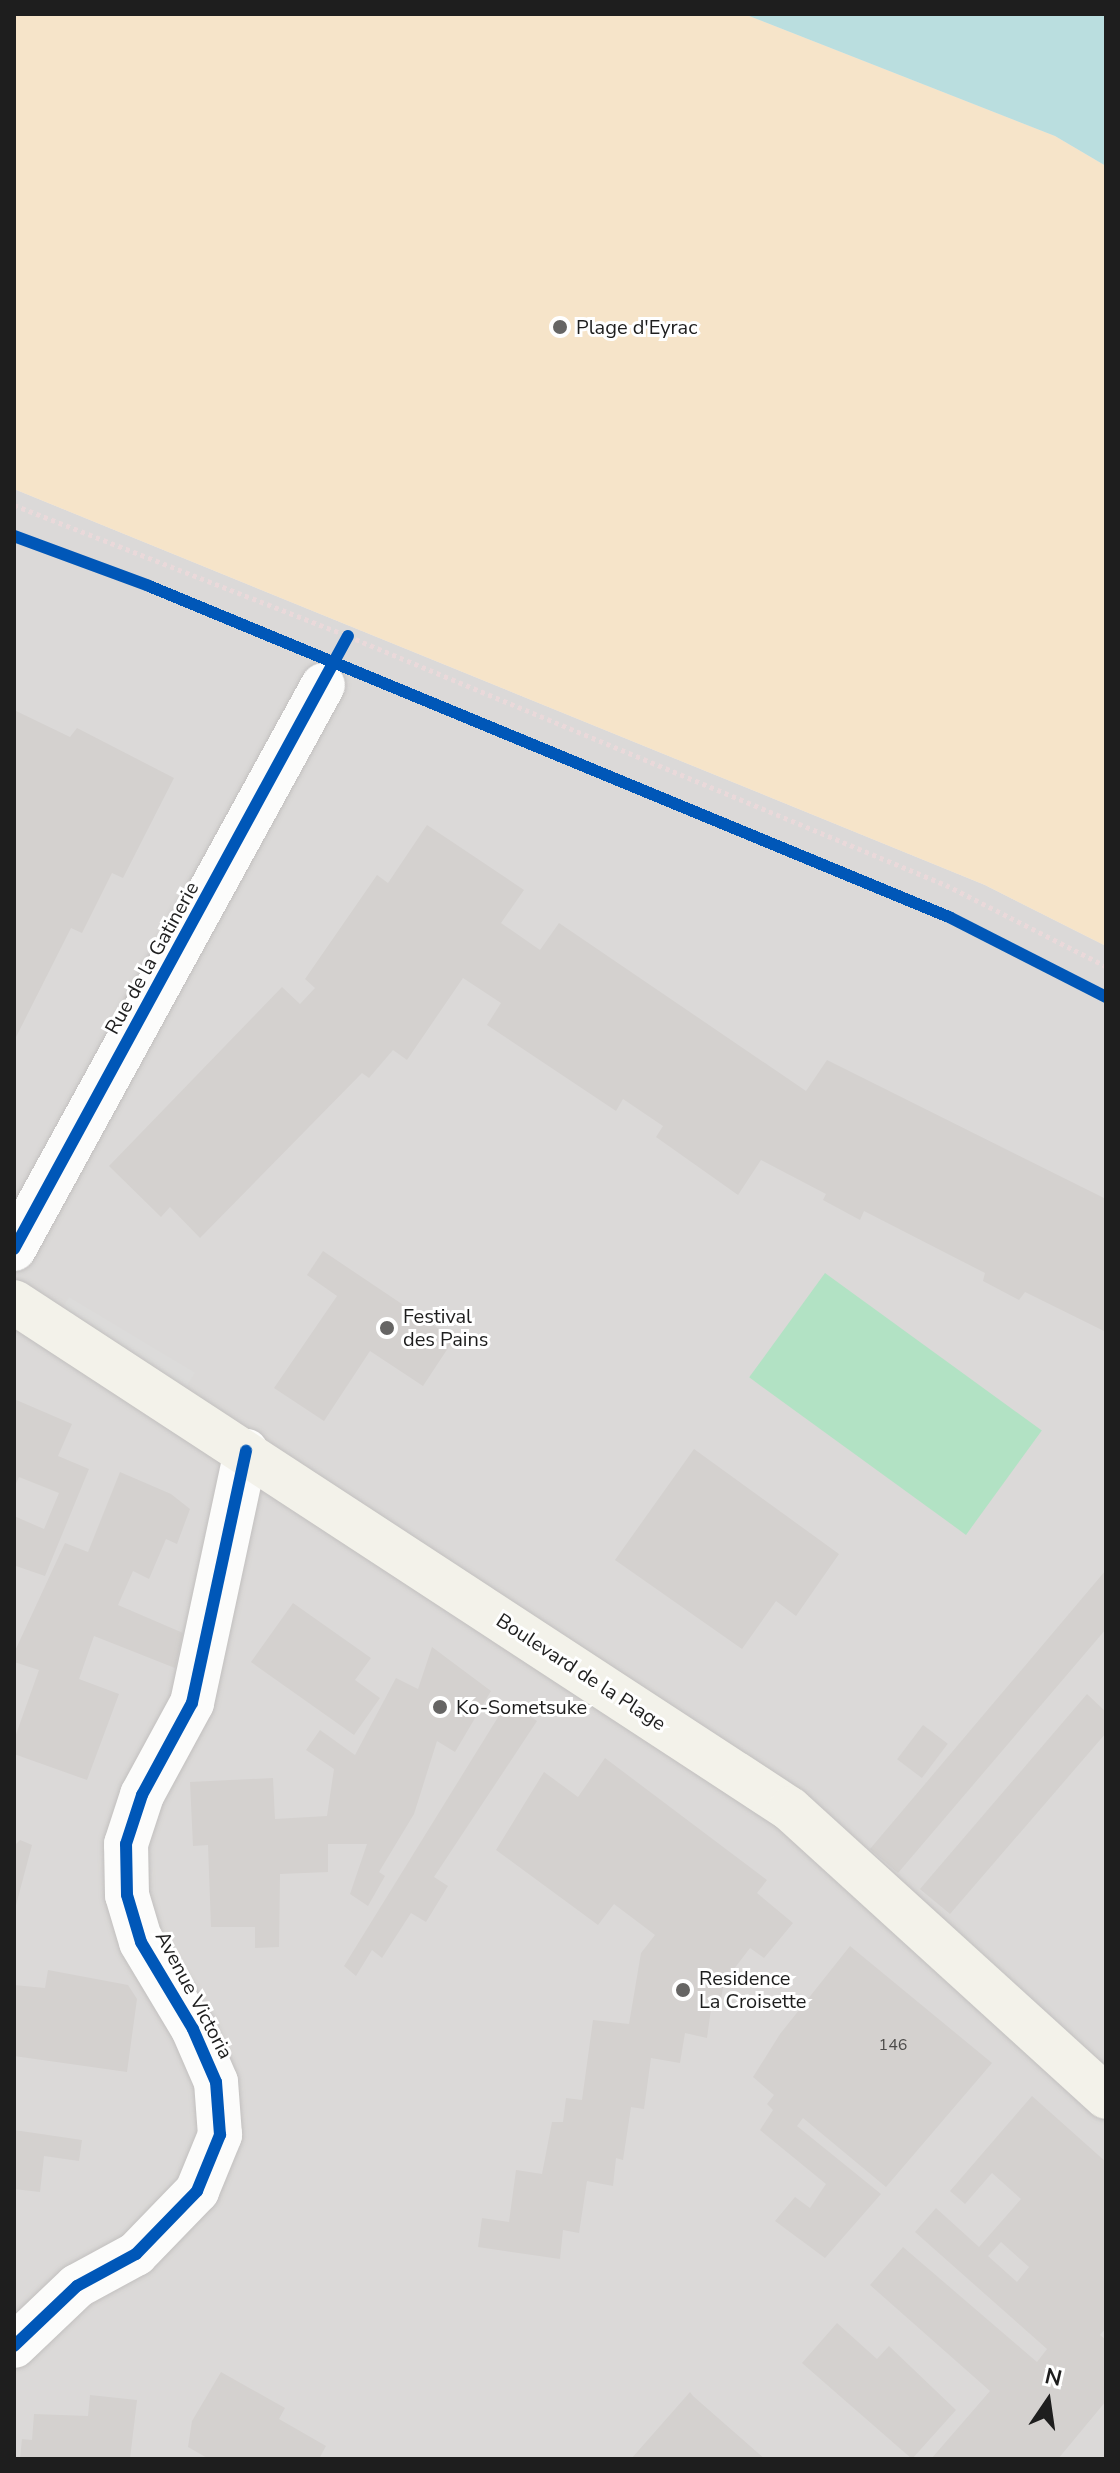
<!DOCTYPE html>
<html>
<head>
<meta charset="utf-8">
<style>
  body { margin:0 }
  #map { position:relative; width:1120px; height:2473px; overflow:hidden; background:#ece9e6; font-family:"Nunito Sans",sans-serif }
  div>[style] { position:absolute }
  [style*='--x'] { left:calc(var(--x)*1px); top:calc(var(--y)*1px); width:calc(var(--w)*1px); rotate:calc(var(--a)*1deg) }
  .residential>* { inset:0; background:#dbd9d8 }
  .sand>* { inset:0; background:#f6e4c9 }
  .pitch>* { inset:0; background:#b2e2c4; transform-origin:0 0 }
  .parking>* { inset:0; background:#dcdbda; transform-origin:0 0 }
  .water>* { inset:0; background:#badedf }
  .building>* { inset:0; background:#d4d1cf; transform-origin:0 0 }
  .path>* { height:5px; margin-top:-2.5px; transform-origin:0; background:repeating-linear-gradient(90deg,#ead9da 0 4px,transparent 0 8px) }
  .roads { filter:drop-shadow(0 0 2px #c2c0bf) drop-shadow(0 0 2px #c2c0bf) }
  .minor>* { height:44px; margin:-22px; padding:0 22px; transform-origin:22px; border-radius:22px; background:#fcfcfb }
  .secondary>* { height:44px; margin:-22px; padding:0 22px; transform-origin:22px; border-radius:22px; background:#f3f2ea }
  .cycleway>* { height:12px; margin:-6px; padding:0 6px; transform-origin:6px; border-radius:6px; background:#0057b8 }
  .dots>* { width:22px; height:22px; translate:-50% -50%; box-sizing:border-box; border:4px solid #fff; border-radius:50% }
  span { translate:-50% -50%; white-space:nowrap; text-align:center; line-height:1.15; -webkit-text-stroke:6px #fff; paint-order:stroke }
  .number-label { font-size:16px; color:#4c4b4a }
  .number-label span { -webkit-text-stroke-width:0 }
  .poi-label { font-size:20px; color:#1e1e1e }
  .left { translate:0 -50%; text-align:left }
  .street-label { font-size:20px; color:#1e1e1e }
  .frame { position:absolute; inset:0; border:16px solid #1e1e1e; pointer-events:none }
  .north { position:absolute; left:1008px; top:2361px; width:80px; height:80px; -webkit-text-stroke:6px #fff; paint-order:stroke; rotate:13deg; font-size:22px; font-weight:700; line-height:32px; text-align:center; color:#1e1e1e }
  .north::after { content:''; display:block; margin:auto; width:28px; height:36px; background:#1e1e1e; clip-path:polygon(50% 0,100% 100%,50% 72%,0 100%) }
</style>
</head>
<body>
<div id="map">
  <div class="residential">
    <i style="clip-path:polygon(14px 489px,985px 885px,1106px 946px,1106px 2459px,14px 2459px)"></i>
  </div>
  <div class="sand">
    <i style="clip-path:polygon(14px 14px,744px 14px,1055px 136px,1106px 166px,1106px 946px,985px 885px,14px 489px)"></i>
  </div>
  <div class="pitch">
    <i style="left:825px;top:1273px;width:268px;height:129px;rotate:36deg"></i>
  </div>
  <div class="parking">
    <i style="left:69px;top:1297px;width:147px;height:20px;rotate:31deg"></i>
  </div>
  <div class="water">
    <i style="clip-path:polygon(744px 14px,1106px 14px,1106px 166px,1055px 136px)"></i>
  </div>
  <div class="building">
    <i style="clip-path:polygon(14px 710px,70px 737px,77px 728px,174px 778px,123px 878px,112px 873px,82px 933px,71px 928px,14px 1041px)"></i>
    <i style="clip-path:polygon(427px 825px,524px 890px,501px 923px,540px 950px,559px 923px,806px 1091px,827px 1060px,1106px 1199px,1106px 1332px,1025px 1292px,1019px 1300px,983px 1281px,985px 1273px,864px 1211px,860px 1220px,823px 1200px,826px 1194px,761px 1160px,738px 1195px,656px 1137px,663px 1126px,623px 1099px,616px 1111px,487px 1025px,501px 1003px,463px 978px,407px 1060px,393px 1050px,369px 1078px,362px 1073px,200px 1238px,170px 1207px,161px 1217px,109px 1166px,282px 987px,300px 1004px,315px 988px,305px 979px,377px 875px,388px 883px)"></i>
    <i style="clip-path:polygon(323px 1251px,454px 1339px,423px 1386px,370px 1351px,324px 1421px,274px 1388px,337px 1296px,307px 1275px)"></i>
    <i style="clip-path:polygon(14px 1399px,72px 1424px,58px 1456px,89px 1469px,45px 1576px,16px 1566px,14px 1571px,14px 1516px,44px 1529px,59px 1493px,19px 1477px,14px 1488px)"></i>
    <i style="clip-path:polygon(694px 1449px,839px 1554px,796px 1616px,776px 1601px,742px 1649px,615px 1560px)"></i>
    <i style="clip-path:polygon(120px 1472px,171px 1494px,190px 1509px,177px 1544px,166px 1539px,149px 1579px,133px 1571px,118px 1605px,183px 1633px,175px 1668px,94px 1636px,79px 1679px,119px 1694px,87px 1780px,14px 1754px,14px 1740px,39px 1670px,14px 1662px,14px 1653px,65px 1543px,88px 1552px)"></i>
    <i style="clip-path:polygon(1106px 1570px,1106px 1629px,898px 1873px,870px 1849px)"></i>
    <i style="clip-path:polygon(293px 1603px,371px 1658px,355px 1680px,380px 1698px,354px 1735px,251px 1662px)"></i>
    <i style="clip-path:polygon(432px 1647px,491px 1691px,455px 1752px,437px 1741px,414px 1814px,379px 1872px,385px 1876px,368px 1906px,350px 1894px,367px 1844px,328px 1844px,328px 1872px,280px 1874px,279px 1947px,255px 1948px,255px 1927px,211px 1927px,208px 1845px,193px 1846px,190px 1782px,273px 1778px,275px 1819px,327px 1816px,334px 1769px,306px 1750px,320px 1730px,355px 1755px,396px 1678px,418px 1689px)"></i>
    <i style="clip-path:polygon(1087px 1694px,1106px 1712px,1106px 1733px,950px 1914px,920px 1889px)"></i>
    <i style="clip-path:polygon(508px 1701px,537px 1721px,434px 1877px,448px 1886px,426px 1922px,411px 1913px,382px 1958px,372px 1950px,356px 1976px,344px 1966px)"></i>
    <i style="left:923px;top:1725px;width:31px;height:43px;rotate:37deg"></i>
    <i style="clip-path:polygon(605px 1758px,767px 1880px,757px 1893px,793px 1923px,764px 1958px,750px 1948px,724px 1982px,719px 2010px,711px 2009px,707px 2038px,685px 2033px,680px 2063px,651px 2058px,644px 2109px,631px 2107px,623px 2160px,616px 2158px,613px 2186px,587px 2181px,579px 2233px,563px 2230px,560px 2259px,478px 2247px,482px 2218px,509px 2222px,516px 2170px,542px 2174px,552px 2122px,563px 2122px,566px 2098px,582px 2100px,593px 2020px,629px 2024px,641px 1953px,655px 1935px,614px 1904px,598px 1925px,496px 1850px,544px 1772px,578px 1797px)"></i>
    <i style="clip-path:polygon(20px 1840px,32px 1845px,15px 1909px,14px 1846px)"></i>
    <i style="clip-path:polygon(850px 1946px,992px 2063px,886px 2187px,803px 2118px,797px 2126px,881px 2194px,825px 2258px,775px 2221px,795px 2197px,810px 2208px,826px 2184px,760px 2130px,773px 2110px,767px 2104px,774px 2095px,753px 2077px,780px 2034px)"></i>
    <i style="clip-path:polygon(48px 1970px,128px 1985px,137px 1999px,127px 2072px,14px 2056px,14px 1985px,45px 1988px)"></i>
    <i style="clip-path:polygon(evenodd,1032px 2096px,1106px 2162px,1106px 2328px,1100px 2335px,1106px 2340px,1106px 2401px,1058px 2459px,931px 2459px,990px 2391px,870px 2285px,903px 2247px,1037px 2362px,1047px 2349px,915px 2232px,936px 2208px,979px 2247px,1021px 2199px,992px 2173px,965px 2204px,950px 2191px,1032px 2096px,1001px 2242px,1029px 2267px,1017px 2282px,988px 2256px,1001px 2242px)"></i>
    <i style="clip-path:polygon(14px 2130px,82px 2140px,79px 2161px,44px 2156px,40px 2192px,14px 2189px)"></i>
    <i style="clip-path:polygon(837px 2323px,877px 2359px,889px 2346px,956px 2410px,912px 2459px,802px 2363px)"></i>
    <i style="clip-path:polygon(221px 2372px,285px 2408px,279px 2419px,326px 2446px,319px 2459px,209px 2459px,188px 2447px,192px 2421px)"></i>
    <i style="clip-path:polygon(690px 2392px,693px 2396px,765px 2459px,631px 2459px)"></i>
    <i style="clip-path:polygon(90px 2395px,137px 2400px,130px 2459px,20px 2459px,22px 2439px,32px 2440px,34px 2414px,88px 2416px)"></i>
  </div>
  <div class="path">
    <i style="--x:14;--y:505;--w:359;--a:21.4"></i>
    <i style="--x:348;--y:636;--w:648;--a:22.61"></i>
    <i style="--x:946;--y:885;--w:179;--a:26.9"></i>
  </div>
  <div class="roads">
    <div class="minor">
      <i style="--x:14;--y:1249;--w:643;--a:-61.28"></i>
      <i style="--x:14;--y:2346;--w:87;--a:-43.6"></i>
      <i style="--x:77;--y:2286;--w:67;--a:-28.5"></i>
      <i style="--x:136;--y:2254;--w:88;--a:-45.9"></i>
      <i style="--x:197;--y:2191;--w:61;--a:-67.7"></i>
      <i style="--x:220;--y:2135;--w:53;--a:-94.3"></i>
      <i style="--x:216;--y:2082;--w:58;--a:-113.5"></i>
      <i style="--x:193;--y:2029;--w:101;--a:-120.9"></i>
      <i style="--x:141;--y:1942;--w:49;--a:-106.6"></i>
      <i style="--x:127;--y:1895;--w:51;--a:-91.1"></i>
      <i style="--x:126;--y:1844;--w:52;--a:-71.9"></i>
      <i style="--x:142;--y:1795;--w:105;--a:-61.5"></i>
      <i style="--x:192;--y:1703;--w:258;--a:-77.9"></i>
    </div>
    <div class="secondary">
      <i style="--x:14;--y:1302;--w:927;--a:33.16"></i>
      <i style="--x:790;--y:1809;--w:428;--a:42.3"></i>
    </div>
  </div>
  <div class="cycleway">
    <i style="--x:14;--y:536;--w:144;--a:20.3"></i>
    <i style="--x:149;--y:586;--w:866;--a:22.48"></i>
    <i style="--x:949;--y:917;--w:176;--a:27"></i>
    <i style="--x:14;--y:1249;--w:698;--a:-61.42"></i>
    <i style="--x:14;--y:2346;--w:87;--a:-43.6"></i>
    <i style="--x:77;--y:2286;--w:67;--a:-28.5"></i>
    <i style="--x:136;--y:2254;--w:88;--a:-45.9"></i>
    <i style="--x:197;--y:2191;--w:61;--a:-67.7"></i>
    <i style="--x:220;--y:2135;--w:53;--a:-94.3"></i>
    <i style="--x:216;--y:2082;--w:58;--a:-113.5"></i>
    <i style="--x:193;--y:2029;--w:101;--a:-120.9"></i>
    <i style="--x:141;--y:1942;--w:49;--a:-106.6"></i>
    <i style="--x:127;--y:1895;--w:51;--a:-91.1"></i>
    <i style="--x:126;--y:1844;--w:52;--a:-71.9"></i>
    <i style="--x:142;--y:1795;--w:105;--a:-61.5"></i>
    <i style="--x:192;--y:1703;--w:258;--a:-77.9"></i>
  </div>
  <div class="dots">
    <i style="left:560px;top:327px;background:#666564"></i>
    <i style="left:387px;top:1328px;background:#666564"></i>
    <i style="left:440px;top:1707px;background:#666564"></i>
    <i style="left:683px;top:1990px;background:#666564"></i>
  </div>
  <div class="number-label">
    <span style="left:893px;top:2045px">146</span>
  </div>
  <div class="poi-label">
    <span class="left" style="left:576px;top:327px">Plage d'Eyrac</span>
    <span class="left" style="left:403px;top:1328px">Festival<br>des Pains</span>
    <span class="left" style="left:456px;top:1707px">Ko-Sometsuke</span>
    <span class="left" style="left:699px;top:1990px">Residence<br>La Croisette</span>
  </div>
  <div class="street-label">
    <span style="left:152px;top:958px;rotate:-61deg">Rue de la Gatinerie</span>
    <span style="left:581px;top:1672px;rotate:33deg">Boulevard de la Plage</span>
    <span style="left:194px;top:1995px;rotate:62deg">Avenue Victoria</span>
  </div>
  <div class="frame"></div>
  <div class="north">N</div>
</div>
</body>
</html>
